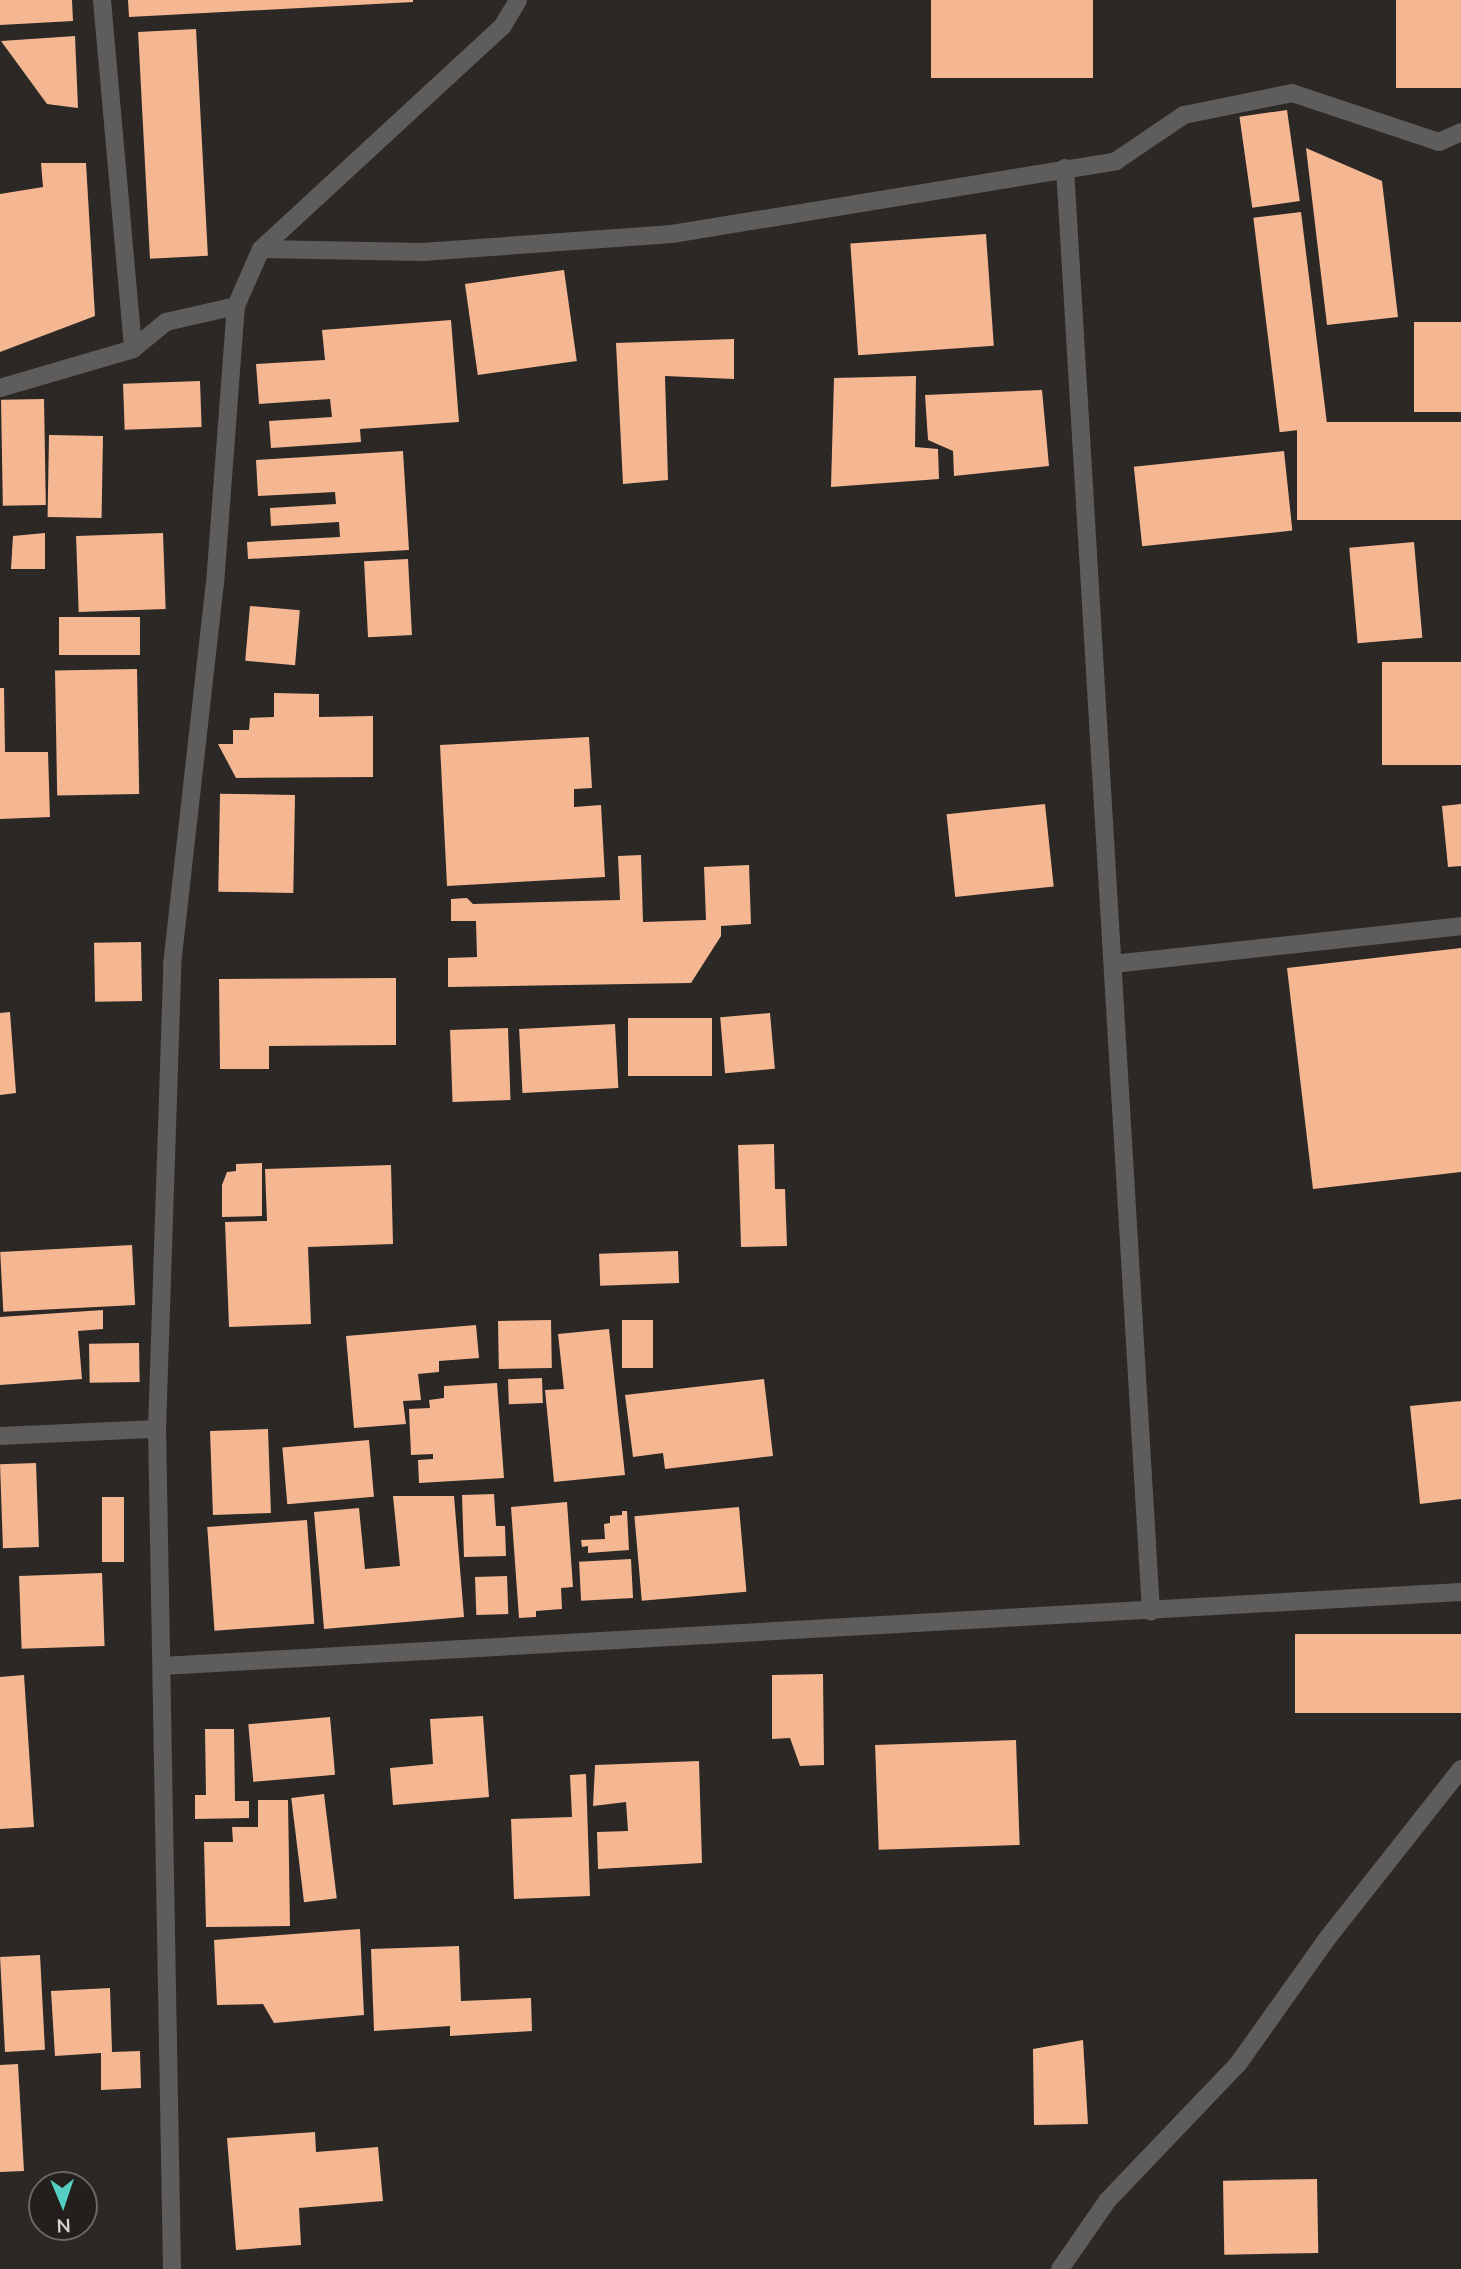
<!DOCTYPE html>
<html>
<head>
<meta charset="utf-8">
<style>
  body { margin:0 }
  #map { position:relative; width:1461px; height:2269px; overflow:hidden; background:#2c2826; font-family:"Nunito Sans",sans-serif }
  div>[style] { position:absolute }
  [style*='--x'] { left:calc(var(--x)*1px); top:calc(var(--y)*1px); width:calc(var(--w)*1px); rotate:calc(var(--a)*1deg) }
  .building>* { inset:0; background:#f4b792; transform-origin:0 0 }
  .minor>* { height:18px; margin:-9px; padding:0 9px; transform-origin:9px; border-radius:9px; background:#5e5d5c }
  span { translate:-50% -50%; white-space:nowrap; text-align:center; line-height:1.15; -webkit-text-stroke:7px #221f1d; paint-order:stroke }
  .north { position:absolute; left:28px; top:2171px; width:70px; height:70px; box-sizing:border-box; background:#221f1d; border:2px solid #6a6765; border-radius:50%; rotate:178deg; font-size:19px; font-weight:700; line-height:28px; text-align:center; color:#d5d3d2 }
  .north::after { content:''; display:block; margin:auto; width:24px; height:32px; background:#57cec2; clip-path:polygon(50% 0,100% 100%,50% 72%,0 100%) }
</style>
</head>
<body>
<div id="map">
  <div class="building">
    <i style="clip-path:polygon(0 0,72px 0,73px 21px,0 25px)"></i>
    <i style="clip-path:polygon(128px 0,413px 0,413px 2px,129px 17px)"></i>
    <i style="left:931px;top:0;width:162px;height:78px"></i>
    <i style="left:1396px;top:0;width:65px;height:88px"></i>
    <i style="left:196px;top:29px;width:227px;height:58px;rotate:87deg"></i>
    <i style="clip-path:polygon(75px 36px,78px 108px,47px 104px,1px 41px)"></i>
    <i style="left:1287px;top:110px;width:92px;height:48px;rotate:82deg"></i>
    <i style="clip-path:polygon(1306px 148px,1382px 181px,1398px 317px,1327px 325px)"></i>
    <i style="clip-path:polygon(41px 163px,86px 163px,95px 316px,0 352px,0 194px,43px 187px)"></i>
    <i style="left:1301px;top:212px;width:216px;height:48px;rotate:83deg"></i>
    <i style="left:986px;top:234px;width:112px;height:136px;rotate:86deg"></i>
    <i style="left:564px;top:270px;width:92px;height:100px;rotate:82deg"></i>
    <i style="clip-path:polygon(451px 320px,459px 422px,360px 429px,361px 442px,271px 448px,269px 421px,332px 417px,330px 399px,259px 404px,256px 364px,325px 360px,322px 330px)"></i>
    <i style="left:1461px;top:322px;width:90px;height:47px;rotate:90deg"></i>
    <i style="clip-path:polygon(734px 339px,734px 379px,665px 376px,668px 480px,623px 484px,616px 343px)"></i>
    <i style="clip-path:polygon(916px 376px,915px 447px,938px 449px,939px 479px,831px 487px,834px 378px)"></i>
    <i style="left:200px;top:381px;width:46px;height:77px;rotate:88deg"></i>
    <i style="clip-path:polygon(1042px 390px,1049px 466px,954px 476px,953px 451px,928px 440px,925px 395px)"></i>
    <i style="left:44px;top:399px;width:106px;height:43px;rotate:89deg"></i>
    <i style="left:1461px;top:422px;width:98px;height:164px;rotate:90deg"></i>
    <i style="left:49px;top:435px;width:54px;height:82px;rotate:1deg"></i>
    <i style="clip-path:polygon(403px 451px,409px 550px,248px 559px,247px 542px,340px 537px,339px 522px,271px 526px,270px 508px,336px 504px,335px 492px,258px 496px,256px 460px)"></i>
    <i style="left:1284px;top:451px;width:80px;height:151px;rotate:84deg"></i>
    <i style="clip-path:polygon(45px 533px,45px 569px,11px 569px,13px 536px)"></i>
    <i style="left:163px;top:533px;width:76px;height:87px;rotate:88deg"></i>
    <i style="left:1414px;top:542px;width:96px;height:65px;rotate:85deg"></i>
    <i style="left:408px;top:559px;width:76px;height:44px;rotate:87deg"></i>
    <i style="left:250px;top:606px;width:50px;height:55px;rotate:5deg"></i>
    <i style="left:140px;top:617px;width:38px;height:81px;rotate:90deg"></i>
    <i style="left:1461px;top:662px;width:103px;height:79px;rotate:90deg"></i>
    <i style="left:137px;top:669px;width:125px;height:82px;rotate:89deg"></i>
    <i style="clip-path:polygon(0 688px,4px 688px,5px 752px,48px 752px,50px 817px,0 819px)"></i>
    <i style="clip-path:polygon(274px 693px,319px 694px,319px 717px,373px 716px,373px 777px,236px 778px,218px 744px,233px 744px,233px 730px,249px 730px,250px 718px,274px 717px)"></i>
    <i style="clip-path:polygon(589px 737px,592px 788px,574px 789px,574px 807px,601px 805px,605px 877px,447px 886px,440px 745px)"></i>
    <i style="left:295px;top:795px;width:98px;height:75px;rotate:91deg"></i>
    <i style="left:1045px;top:804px;width:83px;height:99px;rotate:84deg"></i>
    <i style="clip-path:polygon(1461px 804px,1461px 866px,1448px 867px,1442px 806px)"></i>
    <i style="clip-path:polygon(641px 855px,643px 922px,706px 920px,704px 867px,749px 865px,751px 924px,721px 926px,721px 936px,691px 983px,448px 987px,448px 958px,477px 957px,476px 921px,451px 921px,451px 899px,467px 898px,473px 904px,620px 900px,618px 856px)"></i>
    <i style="left:141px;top:942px;width:59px;height:47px;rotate:89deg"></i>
    <i style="clip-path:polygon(1461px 948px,1461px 1172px,1313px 1189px,1287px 968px)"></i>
    <i style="clip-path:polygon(396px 978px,396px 1045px,269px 1046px,269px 1069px,220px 1069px,219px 979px)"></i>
    <i style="clip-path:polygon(10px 1012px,16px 1093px,0 1095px,0 1013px)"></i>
    <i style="left:770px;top:1013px;width:56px;height:50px;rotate:85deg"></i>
    <i style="left:712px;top:1018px;width:58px;height:84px;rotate:90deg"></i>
    <i style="left:615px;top:1024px;width:64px;height:96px;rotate:87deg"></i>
    <i style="left:508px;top:1028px;width:72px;height:58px;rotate:88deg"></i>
    <i style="clip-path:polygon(774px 1144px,775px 1189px,785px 1189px,787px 1246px,741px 1247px,738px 1145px)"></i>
    <i style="clip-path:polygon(262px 1163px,262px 1216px,222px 1217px,222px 1185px,227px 1172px,236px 1171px,236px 1164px)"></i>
    <i style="clip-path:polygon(391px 1165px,393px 1244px,308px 1247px,311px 1324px,229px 1327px,225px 1222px,267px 1221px,265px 1169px)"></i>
    <i style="left:132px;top:1245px;width:60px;height:132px;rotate:87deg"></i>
    <i style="left:678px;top:1251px;width:32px;height:79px;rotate:88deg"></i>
    <i style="clip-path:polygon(103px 1310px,103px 1329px,78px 1331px,82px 1379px,0 1385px,0 1317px)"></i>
    <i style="left:551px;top:1320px;width:48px;height:53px;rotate:89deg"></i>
    <i style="left:622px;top:1320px;width:31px;height:48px"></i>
    <i style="clip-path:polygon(476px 1325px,479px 1358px,439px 1361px,439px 1372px,418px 1374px,421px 1400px,403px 1401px,406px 1424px,354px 1428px,346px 1336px)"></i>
    <i style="clip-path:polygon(609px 1329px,625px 1475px,554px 1482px,545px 1390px,564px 1389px,558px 1334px)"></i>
    <i style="left:139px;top:1343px;width:39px;height:50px;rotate:89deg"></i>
    <i style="left:542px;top:1378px;width:25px;height:34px;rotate:88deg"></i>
    <i style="clip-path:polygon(764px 1379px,773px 1456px,665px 1469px,663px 1453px,633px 1457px,625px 1395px)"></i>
    <i style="clip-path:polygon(497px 1383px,504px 1478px,419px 1483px,418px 1460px,433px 1459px,433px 1454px,411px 1455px,409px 1409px,430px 1408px,429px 1400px,444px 1398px,444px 1386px)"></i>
    <i style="clip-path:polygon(1461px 1401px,1461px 1499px,1420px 1504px,1410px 1406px)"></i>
    <i style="left:268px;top:1429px;width:84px;height:58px;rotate:88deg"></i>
    <i style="left:369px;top:1440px;width:57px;height:87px;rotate:85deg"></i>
    <i style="left:36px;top:1463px;width:84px;height:36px;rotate:88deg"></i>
    <i style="clip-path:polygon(494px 1494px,496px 1526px,505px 1526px,506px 1556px,464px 1557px,462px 1495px)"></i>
    <i style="clip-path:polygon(393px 1496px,454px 1496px,464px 1617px,324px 1629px,314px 1512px,359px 1508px,365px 1569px,400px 1566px)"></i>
    <i style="left:102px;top:1497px;width:22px;height:65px"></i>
    <i style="clip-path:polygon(567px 1502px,573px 1587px,561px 1588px,562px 1609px,536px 1611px,536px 1617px,519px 1618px,511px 1507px)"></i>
    <i style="left:739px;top:1507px;width:85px;height:105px;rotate:85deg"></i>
    <i style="clip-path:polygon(622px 1511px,627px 1511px,629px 1550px,588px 1553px,588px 1546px,582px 1547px,581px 1540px,605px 1539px,604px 1524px,610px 1523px,610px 1516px,622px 1515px)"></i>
    <i style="left:307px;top:1520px;width:104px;height:100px;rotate:86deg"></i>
    <i style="left:631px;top:1559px;width:39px;height:52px;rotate:87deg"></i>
    <i style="left:102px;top:1573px;width:73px;height:83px;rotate:88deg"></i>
    <i style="left:507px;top:1576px;width:38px;height:32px;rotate:88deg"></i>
    <i style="left:1295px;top:1634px;width:166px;height:79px"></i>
    <i style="clip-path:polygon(823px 1674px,824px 1765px,800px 1766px,790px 1738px,772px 1739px,772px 1675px)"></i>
    <i style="clip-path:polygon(24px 1675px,34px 1827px,0 1829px,0 1677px)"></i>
    <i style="clip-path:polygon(483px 1716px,489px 1797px,393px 1805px,390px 1768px,433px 1764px,430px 1719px)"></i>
    <i style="left:330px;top:1717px;width:58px;height:82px;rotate:85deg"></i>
    <i style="clip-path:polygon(205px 1729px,234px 1729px,235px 1801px,249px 1801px,249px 1818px,195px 1819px,195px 1795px,206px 1795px)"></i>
    <i style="left:1016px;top:1740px;width:105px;height:141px;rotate:88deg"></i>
    <i style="clip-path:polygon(699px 1761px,702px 1863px,598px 1869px,597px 1832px,628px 1831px,626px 1802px,593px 1806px,595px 1765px)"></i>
    <i style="clip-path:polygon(586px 1774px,590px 1896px,514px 1899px,511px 1819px,572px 1817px,570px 1775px)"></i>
    <i style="left:324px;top:1794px;width:105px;height:33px;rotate:83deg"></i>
    <i style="clip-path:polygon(258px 1800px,288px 1800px,290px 1926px,206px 1927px,204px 1842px,233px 1842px,232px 1827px,258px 1827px)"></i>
    <i style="clip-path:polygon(360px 1929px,364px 2015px,274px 2023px,263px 2004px,217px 2005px,214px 1940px)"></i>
    <i style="clip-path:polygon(459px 1946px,461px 2001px,531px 1998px,532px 2031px,450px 2036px,450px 2026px,374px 2031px,371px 1949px)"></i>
    <i style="left:40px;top:1955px;width:95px;height:40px;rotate:87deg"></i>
    <i style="clip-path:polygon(110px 1988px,112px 2052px,140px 2051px,141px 2088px,101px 2090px,101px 2053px,55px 2056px,51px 1991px)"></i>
    <i style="clip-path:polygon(1083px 2040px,1088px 2124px,1034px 2125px,1033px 2049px)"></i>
    <i style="clip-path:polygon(18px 2064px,24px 2171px,0 2172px,0 2065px)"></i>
    <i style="clip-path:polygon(315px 2132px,316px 2152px,378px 2147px,383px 2201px,299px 2208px,301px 2245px,236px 2250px,227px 2138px)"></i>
    <i style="left:1317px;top:2179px;width:74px;height:94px;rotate:89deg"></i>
  </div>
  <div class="minor">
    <i style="--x:102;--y:0;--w:350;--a:84.9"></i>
    <i style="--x:1065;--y:168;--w:1446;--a:86.59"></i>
    <i style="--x:261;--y:249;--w:328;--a:-42.7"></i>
    <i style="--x:502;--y:27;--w:31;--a:-59"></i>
    <i style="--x:0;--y:388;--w:139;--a:-16.3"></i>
    <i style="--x:133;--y:349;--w:43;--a:-39.3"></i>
    <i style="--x:166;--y:322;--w:72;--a:-12.9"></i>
    <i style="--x:1113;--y:964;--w:350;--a:-6.2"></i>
    <i style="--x:0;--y:1436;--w:157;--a:-2.6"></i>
    <i style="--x:162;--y:1666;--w:1301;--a:-3.26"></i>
    <i style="--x:172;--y:2269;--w:840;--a:-91.02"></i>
    <i style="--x:157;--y:1429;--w:464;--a:-88.1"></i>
    <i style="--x:172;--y:965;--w:383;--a:-83.6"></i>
    <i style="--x:215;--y:584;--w:279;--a:-85.7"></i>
    <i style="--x:236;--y:306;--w:62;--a:-66.3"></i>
    <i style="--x:261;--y:249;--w:161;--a:1.1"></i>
    <i style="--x:422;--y:252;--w:251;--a:-4.1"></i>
    <i style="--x:672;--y:234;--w:450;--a:-9.3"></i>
    <i style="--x:1116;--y:161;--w:82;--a:-34.1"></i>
    <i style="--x:1184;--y:115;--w:110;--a:-11.5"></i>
    <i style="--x:1292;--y:93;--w:155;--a:18.4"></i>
    <i style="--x:1439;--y:142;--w:24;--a:-24"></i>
    <i style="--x:1060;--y:2269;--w:83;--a:-55.3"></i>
    <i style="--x:1107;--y:2201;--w:190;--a:-46.3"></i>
    <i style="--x:1238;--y:2064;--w:152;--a:-54.6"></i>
    <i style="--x:1326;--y:1940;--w:218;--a:-51.7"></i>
  </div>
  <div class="north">N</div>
</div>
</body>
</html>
